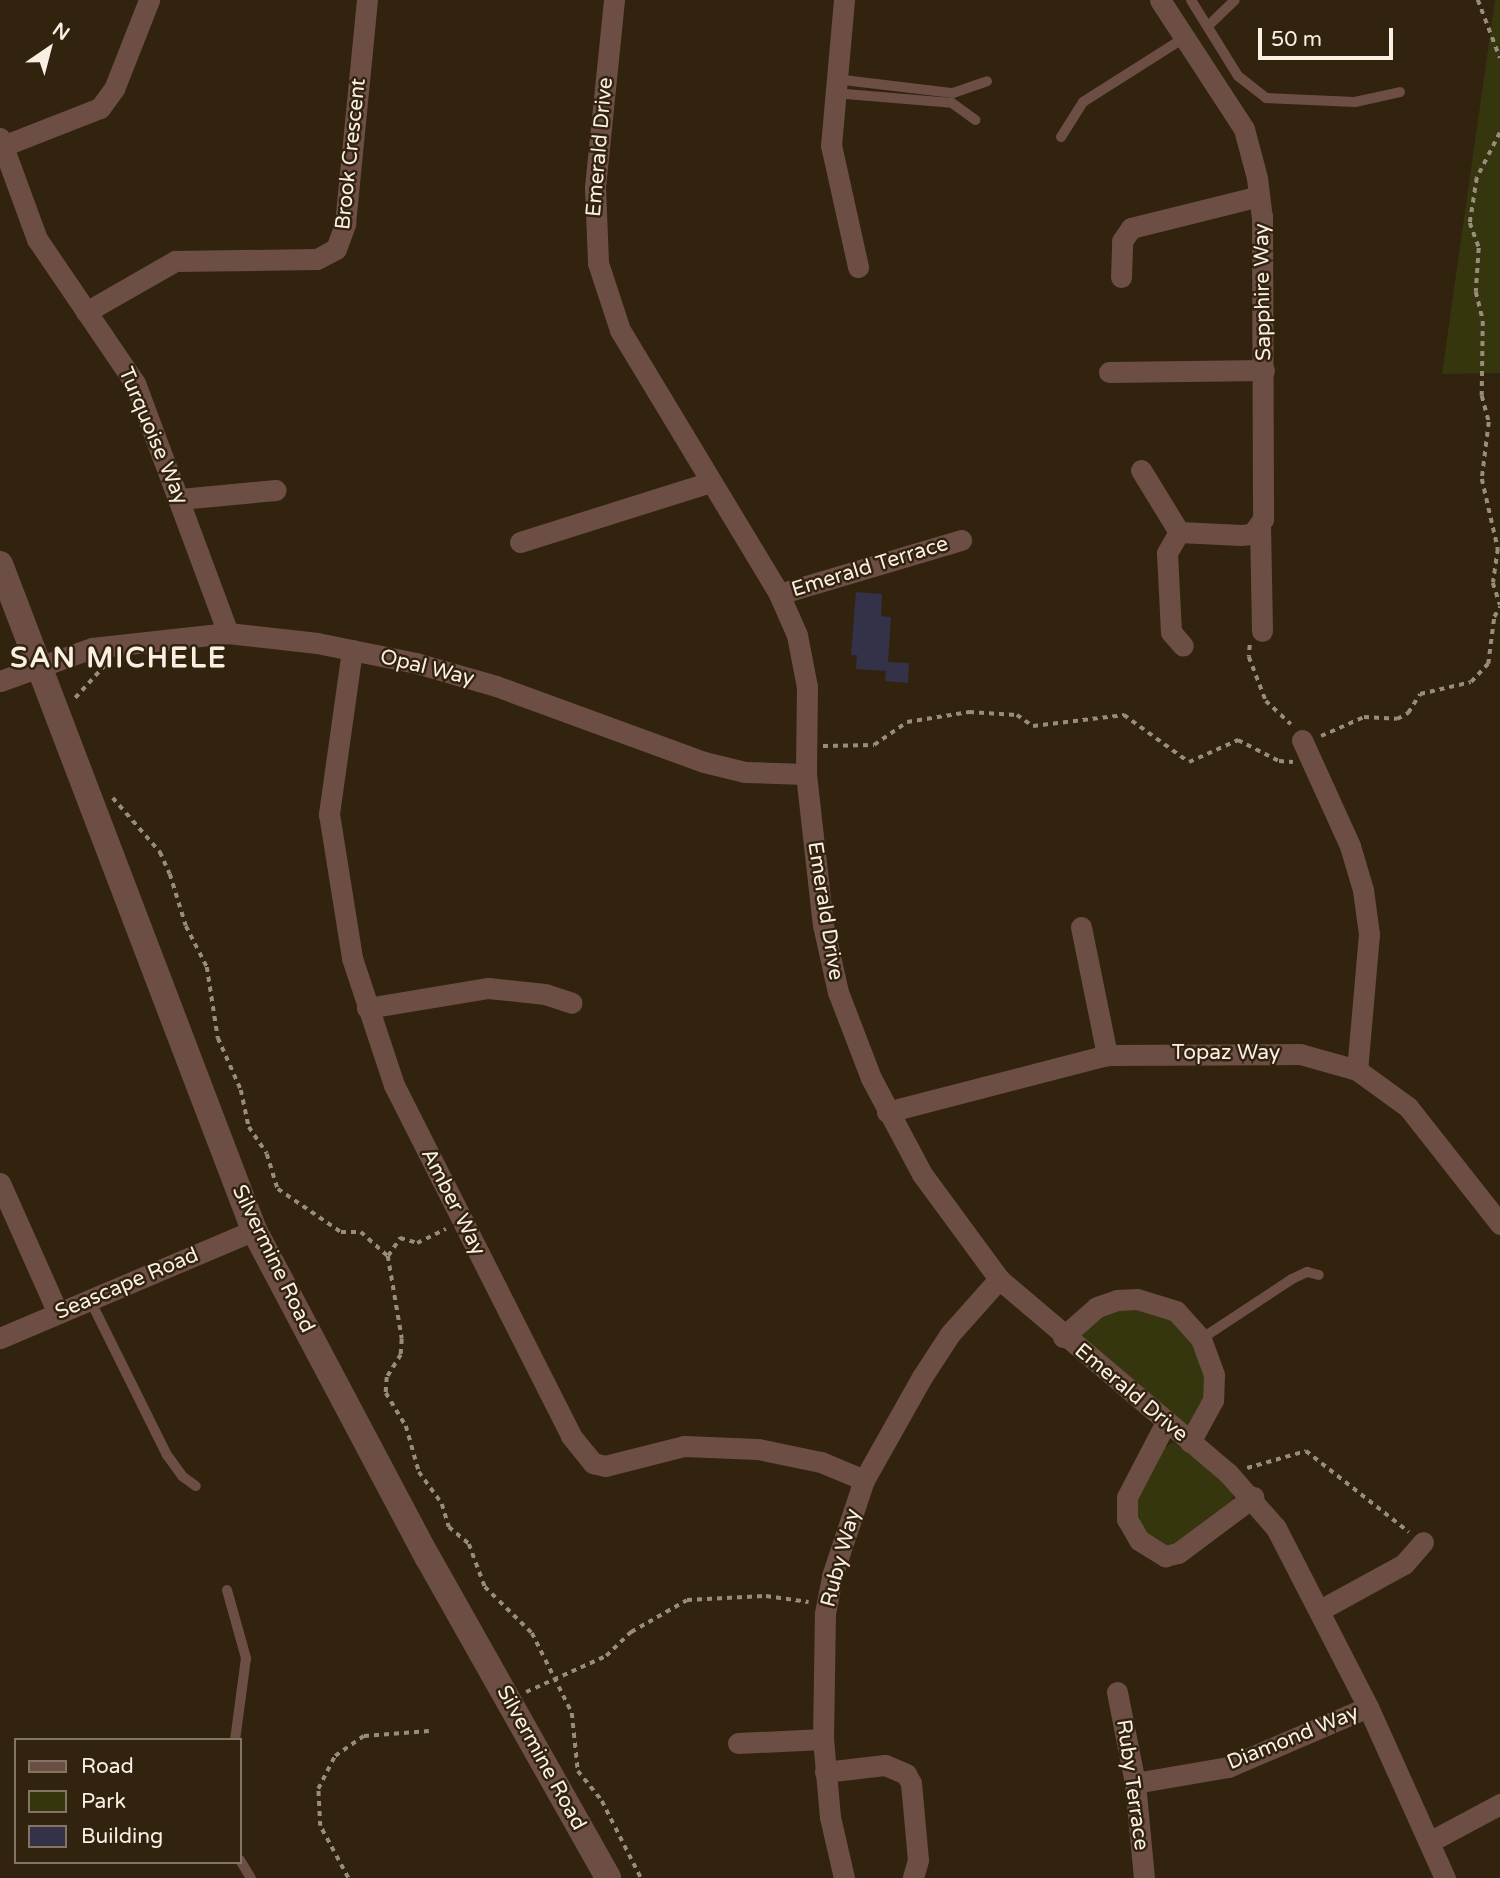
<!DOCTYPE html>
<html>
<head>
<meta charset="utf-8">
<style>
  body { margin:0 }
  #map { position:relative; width:1500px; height:1878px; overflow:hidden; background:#32230f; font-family:"Varela Round",sans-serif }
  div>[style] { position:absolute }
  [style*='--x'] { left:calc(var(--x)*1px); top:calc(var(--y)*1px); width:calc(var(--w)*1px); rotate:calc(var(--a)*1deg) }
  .green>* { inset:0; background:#35360d }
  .building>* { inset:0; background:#343248 }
  .path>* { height:3.5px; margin-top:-1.75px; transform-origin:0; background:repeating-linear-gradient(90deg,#998c7c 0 5px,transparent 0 10px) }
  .service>* { height:10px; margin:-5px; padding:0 5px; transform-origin:5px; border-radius:5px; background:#6c4e44 }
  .minor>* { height:21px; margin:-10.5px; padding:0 10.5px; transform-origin:10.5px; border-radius:10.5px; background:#6c4e44 }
  .tertiary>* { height:26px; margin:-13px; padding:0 13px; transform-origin:13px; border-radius:13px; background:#6c4e44 }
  span { translate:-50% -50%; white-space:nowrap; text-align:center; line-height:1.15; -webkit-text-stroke:5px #32230f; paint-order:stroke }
  .street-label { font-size:21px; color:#faefe3 }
  .district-label { font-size:28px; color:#faefe3; font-weight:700; letter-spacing:2px }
  .legend { position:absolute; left:14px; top:1738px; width:228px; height:126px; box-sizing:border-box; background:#32230f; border:2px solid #827564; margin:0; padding:9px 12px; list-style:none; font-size:21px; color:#faefe3 }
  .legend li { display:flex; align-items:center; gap:14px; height:35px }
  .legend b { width:35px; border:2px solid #827564 }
  .north { position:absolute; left:14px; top:14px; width:70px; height:70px; -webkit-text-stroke:5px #32230f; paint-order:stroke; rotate:35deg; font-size:19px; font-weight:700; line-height:28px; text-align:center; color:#faefe3 }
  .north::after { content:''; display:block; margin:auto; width:24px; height:32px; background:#faefe3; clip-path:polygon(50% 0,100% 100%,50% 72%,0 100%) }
  .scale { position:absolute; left:1258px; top:28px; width:135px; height:32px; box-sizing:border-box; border:4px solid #faefe3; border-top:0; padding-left:9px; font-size:21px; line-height:24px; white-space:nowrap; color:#faefe3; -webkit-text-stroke:5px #32230f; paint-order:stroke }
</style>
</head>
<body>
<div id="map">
  <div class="green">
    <i style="clip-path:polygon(1495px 0,1500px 0,1500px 373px,1442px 374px)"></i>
    <i style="clip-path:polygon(1108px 1303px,1152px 1308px,1182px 1321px,1213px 1391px,1185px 1438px,1068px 1336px)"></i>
    <i style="clip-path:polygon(1173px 1442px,1232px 1487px,1234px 1513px,1163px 1554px,1137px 1536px,1128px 1494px,1158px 1453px)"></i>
  </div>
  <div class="building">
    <i style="clip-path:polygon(856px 592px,882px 594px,881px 616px,891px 617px,888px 662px,909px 663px,908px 683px,885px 681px,886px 671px,856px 669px,857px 655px,851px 655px)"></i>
  </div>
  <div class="path">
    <i style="--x:1478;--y:0;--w:62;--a:69.2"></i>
    <i style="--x:1500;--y:133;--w:51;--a:117.1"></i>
    <i style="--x:1477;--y:178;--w:46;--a:98.8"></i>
    <i style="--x:1470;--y:223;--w:27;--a:70"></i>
    <i style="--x:1479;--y:248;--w:44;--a:93.9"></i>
    <i style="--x:1476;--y:292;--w:30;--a:76"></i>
    <i style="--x:1483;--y:321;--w:75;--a:90.8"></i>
    <i style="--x:1482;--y:396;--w:27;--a:75"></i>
    <i style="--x:1489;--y:422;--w:57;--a:97"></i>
    <i style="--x:1482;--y:479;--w:72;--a:77.1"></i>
    <i style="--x:1498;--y:549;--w:34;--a:98"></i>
    <i style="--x:1493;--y:583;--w:23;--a:72"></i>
    <i style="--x:1250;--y:645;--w:12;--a:95"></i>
    <i style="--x:1249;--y:657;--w:47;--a:68.9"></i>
    <i style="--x:1266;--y:701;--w:34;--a:43"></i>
    <i style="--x:75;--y:698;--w:45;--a:-47.7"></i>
    <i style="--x:1321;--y:736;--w:47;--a:-23.8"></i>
    <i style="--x:1364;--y:717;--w:33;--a:3"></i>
    <i style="--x:1397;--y:719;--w:13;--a:-29"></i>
    <i style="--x:1408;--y:713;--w:22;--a:-58"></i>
    <i style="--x:1420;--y:694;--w:52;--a:-13.2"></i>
    <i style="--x:1471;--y:682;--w:25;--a:-47"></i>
    <i style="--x:1488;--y:664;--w:47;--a:-82.7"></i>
    <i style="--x:1494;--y:617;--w:12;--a:-59"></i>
    <i style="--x:823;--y:746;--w:51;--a:-1.1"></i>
    <i style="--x:874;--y:745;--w:40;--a:-34.9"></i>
    <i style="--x:907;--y:722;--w:63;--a:-9.2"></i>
    <i style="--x:969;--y:712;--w:48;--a:3.6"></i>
    <i style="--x:1017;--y:715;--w:19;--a:35"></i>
    <i style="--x:1033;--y:726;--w:92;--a:-6.9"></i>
    <i style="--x:1124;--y:715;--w:80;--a:35.9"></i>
    <i style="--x:1189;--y:762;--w:54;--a:-24.2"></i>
    <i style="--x:1238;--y:740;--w:46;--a:27.1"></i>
    <i style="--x:1279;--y:761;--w:14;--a:4"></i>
    <i style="--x:113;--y:798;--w:72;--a:49"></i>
    <i style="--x:160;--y:852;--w:24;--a:66"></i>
    <i style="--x:170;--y:874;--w:54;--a:72.9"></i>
    <i style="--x:186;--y:926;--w:46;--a:62.9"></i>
    <i style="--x:207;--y:967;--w:72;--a:81.2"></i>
    <i style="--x:218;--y:1038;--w:57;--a:66.1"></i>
    <i style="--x:241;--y:1090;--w:38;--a:78"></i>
    <i style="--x:249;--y:1127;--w:32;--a:56"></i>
    <i style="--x:267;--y:1154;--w:37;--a:73"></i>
    <i style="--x:278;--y:1189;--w:76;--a:34.3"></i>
    <i style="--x:341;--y:1232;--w:20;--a:0"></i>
    <i style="--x:361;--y:1232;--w:36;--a:42"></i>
    <i style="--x:388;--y:1256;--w:84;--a:80.4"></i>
    <i style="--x:402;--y:1339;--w:16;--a:94"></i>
    <i style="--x:401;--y:1355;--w:26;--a:122"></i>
    <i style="--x:387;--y:1377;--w:16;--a:94"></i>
    <i style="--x:386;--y:1393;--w:39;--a:59"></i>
    <i style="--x:406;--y:1426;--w:48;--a:74.2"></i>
    <i style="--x:419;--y:1472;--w:39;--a:54"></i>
    <i style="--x:442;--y:1504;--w:24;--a:73"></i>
    <i style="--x:449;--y:1527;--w:26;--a:40"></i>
    <i style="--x:469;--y:1544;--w:46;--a:69.6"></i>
    <i style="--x:485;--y:1587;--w:66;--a:44.4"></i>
    <i style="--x:532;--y:1633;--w:89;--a:63.4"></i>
    <i style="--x:572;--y:1713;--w:58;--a:84.1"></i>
    <i style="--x:578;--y:1771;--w:38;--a:51"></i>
    <i style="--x:602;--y:1801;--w:86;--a:63.1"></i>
    <i style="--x:388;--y:1256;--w:22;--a:-56"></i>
    <i style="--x:400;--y:1238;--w:18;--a:16"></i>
    <i style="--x:417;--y:1243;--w:32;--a:-26"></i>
    <i style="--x:1247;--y:1468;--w:61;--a:-16.1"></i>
    <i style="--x:1306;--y:1451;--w:131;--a:38.2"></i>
    <i style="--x:526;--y:1692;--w:88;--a:-24.2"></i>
    <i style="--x:606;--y:1656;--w:35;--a:-44"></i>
    <i style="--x:631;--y:1632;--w:64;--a:-29.7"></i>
    <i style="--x:687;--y:1600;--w:79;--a:-2.9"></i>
    <i style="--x:766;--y:1596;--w:43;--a:7.9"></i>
    <i style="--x:348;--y:1878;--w:59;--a:-118.3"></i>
    <i style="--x:320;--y:1826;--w:37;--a:-93"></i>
    <i style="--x:318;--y:1789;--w:37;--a:-63"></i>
    <i style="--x:335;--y:1756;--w:35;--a:-35"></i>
    <i style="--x:364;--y:1736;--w:65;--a:-4.4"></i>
  </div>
  <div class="service">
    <i style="--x:1191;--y:0;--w:89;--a:58.3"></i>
    <i style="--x:1238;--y:76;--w:36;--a:38"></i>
    <i style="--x:1266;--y:98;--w:89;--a:2.6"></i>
    <i style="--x:1355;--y:102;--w:46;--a:-12.5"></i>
    <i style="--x:1208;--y:26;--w:37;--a:-44"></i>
    <i style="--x:835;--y:79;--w:119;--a:6.8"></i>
    <i style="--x:953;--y:93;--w:36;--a:-19"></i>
    <i style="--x:834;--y:93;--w:118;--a:4.8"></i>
    <i style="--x:952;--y:103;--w:29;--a:36"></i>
    <i style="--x:1061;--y:137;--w:41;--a:-57.8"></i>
    <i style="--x:1083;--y:102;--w:120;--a:-32.4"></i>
    <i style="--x:90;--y:1300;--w:173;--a:63.6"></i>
    <i style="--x:167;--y:1455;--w:26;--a:54"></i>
    <i style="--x:182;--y:1476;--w:17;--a:36"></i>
    <i style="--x:1201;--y:1339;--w:109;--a:-33.4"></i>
    <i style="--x:1292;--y:1279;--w:17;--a:-25"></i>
    <i style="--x:1307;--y:1272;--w:12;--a:14"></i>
    <i style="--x:227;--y:1590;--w:71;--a:74.4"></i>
    <i style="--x:246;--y:1658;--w:83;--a:97.6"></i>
    <i style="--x:240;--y:1860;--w:21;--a:59"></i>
  </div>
  <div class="minor">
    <i style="--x:614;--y:0;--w:188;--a:95.8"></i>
    <i style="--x:595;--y:187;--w:76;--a:87.7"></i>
    <i style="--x:598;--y:263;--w:71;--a:71.8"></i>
    <i style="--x:620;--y:330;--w:308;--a:58.9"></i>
    <i style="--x:779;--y:594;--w:45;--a:66.3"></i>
    <i style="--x:797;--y:635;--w:53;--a:79.1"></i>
    <i style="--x:807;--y:687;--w:87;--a:90.7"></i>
    <i style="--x:806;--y:774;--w:152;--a:83.6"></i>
    <i style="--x:823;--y:925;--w:69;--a:77.4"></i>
    <i style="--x:838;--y:992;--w:92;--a:69"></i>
    <i style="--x:871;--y:1078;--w:109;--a:62"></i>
    <i style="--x:922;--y:1174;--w:130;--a:53.7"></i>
    <i style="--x:999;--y:1279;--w:300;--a:40.3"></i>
    <i style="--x:1228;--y:1473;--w:73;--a:48.9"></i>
    <i style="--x:1276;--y:1528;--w:201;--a:62.8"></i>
    <i style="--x:1368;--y:1707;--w:188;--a:65.8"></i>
    <i style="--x:844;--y:0;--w:146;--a:95.1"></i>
    <i style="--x:831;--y:145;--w:125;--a:77.5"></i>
    <i style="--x:1160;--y:0;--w:154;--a:56.9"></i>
    <i style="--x:1244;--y:129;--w:51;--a:75.1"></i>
    <i style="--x:1257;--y:178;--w:38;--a:83"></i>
    <i style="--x:1262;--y:216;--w:303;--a:89.8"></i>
    <i style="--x:1263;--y:519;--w:19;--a:126"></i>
    <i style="--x:1252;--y:534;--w:11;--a:175"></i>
    <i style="--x:1241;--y:535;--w:62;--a:-177.2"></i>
    <i style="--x:0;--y:138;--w:108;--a:69.9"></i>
    <i style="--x:37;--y:239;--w:174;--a:55.8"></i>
    <i style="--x:135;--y:383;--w:267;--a:69.6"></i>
    <i style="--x:3;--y:146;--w:104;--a:-21.4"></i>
    <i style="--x:100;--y:108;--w:24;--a:-54"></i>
    <i style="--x:114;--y:89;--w:96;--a:-68.5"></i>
    <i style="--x:1121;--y:277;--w:36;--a:-88"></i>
    <i style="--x:1122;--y:241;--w:16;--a:-55"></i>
    <i style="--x:1131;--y:228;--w:132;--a:-14"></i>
    <i style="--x:86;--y:312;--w:103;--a:-29.8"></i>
    <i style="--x:175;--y:261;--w:142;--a:-0.8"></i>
    <i style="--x:317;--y:259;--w:21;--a:-28"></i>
    <i style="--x:336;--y:249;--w:27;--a:-70"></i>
    <i style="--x:345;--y:224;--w:225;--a:-84.4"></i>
    <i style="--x:1109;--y:372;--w:155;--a:-0.7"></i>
    <i style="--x:1141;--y:470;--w:73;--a:58.5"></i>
    <i style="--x:1179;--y:532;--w:24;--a:120"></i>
    <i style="--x:1167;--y:553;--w:79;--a:87.1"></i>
    <i style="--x:1171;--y:632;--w:18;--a:49"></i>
    <i style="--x:180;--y:499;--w:96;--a:-5.4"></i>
    <i style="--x:1260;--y:526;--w:105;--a:88.9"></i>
    <i style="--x:520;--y:542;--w:199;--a:-17.5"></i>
    <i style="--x:779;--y:594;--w:190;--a:-16.5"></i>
    <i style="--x:352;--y:650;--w:166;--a:98"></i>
    <i style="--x:329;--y:814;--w:146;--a:80.9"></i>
    <i style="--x:352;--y:958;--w:134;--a:71.7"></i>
    <i style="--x:394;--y:1085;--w:393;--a:63.2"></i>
    <i style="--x:571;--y:1436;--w:35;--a:51"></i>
    <i style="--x:593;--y:1463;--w:12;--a:14"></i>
    <i style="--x:605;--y:1466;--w:81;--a:-14.2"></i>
    <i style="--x:684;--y:1446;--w:74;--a:2.3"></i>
    <i style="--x:758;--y:1449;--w:64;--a:11.7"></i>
    <i style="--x:821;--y:1462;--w:47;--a:22.7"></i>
    <i style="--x:0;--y:681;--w:98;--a:-19.7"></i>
    <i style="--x:92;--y:648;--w:137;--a:-6.3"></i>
    <i style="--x:228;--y:633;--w:90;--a:6.4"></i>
    <i style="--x:317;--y:643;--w:101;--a:11.4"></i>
    <i style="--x:416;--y:663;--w:83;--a:16"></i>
    <i style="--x:496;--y:686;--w:221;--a:20.1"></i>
    <i style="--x:704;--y:762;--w:42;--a:13.7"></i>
    <i style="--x:745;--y:772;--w:61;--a:1.9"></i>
    <i style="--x:1302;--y:740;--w:116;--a:65.6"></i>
    <i style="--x:1350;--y:846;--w:46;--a:73.5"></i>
    <i style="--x:1363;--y:890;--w:44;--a:82.2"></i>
    <i style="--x:1369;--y:934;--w:137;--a:95"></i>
    <i style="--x:1081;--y:927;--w:131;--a:78.5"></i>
    <i style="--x:367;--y:1008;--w:123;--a:-9.4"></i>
    <i style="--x:488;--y:988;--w:57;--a:6"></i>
    <i style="--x:545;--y:994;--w:28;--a:18"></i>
    <i style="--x:887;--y:1112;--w:227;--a:-14.5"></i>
    <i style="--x:1107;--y:1055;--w:193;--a:-0.3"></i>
    <i style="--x:1300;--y:1054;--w:59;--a:15.7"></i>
    <i style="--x:1357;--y:1070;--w:63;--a:36"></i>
    <i style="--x:1408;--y:1107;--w:149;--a:51.8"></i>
    <i style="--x:0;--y:1183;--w:142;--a:66"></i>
    <i style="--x:1063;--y:1337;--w:45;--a:-41.4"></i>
    <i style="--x:1097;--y:1307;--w:21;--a:-19"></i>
    <i style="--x:1117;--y:1300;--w:20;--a:-3"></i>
    <i style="--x:1137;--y:1299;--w:41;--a:17.1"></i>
    <i style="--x:1176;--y:1311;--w:38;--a:48"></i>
    <i style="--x:1201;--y:1339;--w:38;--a:70"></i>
    <i style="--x:1214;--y:1375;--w:25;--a:92"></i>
    <i style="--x:1213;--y:1400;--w:48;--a:118.7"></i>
    <i style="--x:0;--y:1338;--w:276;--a:-23"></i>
    <i style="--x:1165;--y:1424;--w:82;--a:117.5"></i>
    <i style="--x:1127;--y:1497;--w:22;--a:90"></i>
    <i style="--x:1127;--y:1519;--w:24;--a:60"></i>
    <i style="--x:1139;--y:1540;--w:31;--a:32"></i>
    <i style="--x:1165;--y:1556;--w:13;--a:-13"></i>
    <i style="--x:1178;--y:1553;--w:94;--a:-36.7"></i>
    <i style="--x:1320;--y:1610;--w:96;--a:-28.7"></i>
    <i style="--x:1404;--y:1564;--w:29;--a:-49"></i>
    <i style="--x:1117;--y:1692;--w:93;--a:78.8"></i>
    <i style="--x:1135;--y:1783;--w:95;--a:84.6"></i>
    <i style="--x:738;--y:1743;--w:85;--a:-2.7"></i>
    <i style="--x:825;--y:1772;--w:60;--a:-6.7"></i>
    <i style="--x:885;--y:1765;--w:23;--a:23"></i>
    <i style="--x:906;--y:1774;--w:10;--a:61"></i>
    <i style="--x:911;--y:1783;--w:77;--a:84.8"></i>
    <i style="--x:918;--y:1860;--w:19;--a:106"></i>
    <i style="--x:1135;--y:1783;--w:94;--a:-9.8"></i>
    <i style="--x:1228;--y:1767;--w:152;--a:-23.2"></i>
    <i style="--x:1431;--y:1841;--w:78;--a:-28.2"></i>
    <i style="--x:844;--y:1878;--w:63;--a:-102.9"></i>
    <i style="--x:830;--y:1817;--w:78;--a:-95.1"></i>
    <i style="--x:823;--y:1739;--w:126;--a:-89.1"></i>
    <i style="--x:825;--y:1613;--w:38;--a:-79"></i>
    <i style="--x:832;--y:1576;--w:101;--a:-71.6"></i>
    <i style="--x:864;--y:1480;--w:118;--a:-60.6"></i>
    <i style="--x:922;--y:1377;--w:51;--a:-56.9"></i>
    <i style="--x:950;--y:1334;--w:74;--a:-48.3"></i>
  </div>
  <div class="tertiary">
    <i style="--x:0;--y:564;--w:713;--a:69.12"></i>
    <i style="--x:254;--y:1230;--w:371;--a:62.1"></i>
    <i style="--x:428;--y:1558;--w:367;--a:60.6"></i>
  </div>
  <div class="street-label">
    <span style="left:600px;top:147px;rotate:-85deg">Emerald Drive</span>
    <span style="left:351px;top:154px;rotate:-84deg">Brook Crescent</span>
    <span style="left:1263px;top:292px;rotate:-91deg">Sapphire Way</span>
    <span style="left:153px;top:436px;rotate:67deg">Turquoise Way</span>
    <span style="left:870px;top:567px;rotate:-17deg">Emerald Terrace</span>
    <span style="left:427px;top:668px;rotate:14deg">Opal Way</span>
    <span style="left:825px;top:911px;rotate:81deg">Emerald Drive</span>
    <span style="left:1226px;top:1053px">Topaz Way</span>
    <span style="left:453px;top:1202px;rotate:63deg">Amber Way</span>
    <span style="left:273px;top:1259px;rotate:64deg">Silvermine Road</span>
    <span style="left:127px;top:1284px;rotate:-23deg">Seascape Road</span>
    <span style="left:1131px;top:1393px;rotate:40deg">Emerald Drive</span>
    <span style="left:841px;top:1558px;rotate:-75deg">Ruby Way</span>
    <span style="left:1293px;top:1738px;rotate:-22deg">Diamond Way</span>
    <span style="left:541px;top:1758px;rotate:61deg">Silvermine Road</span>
    <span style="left:1132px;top:1785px;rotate:82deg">Ruby Terrace</span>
  </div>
  <div class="district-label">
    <span style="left:119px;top:658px">SAN MICHELE</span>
  </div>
  <ul class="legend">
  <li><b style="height:9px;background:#6c4e44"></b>Road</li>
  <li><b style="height:19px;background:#35360d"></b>Park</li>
  <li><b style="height:19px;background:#343248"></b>Building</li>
  </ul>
  <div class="north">N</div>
  <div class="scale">50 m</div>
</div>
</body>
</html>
